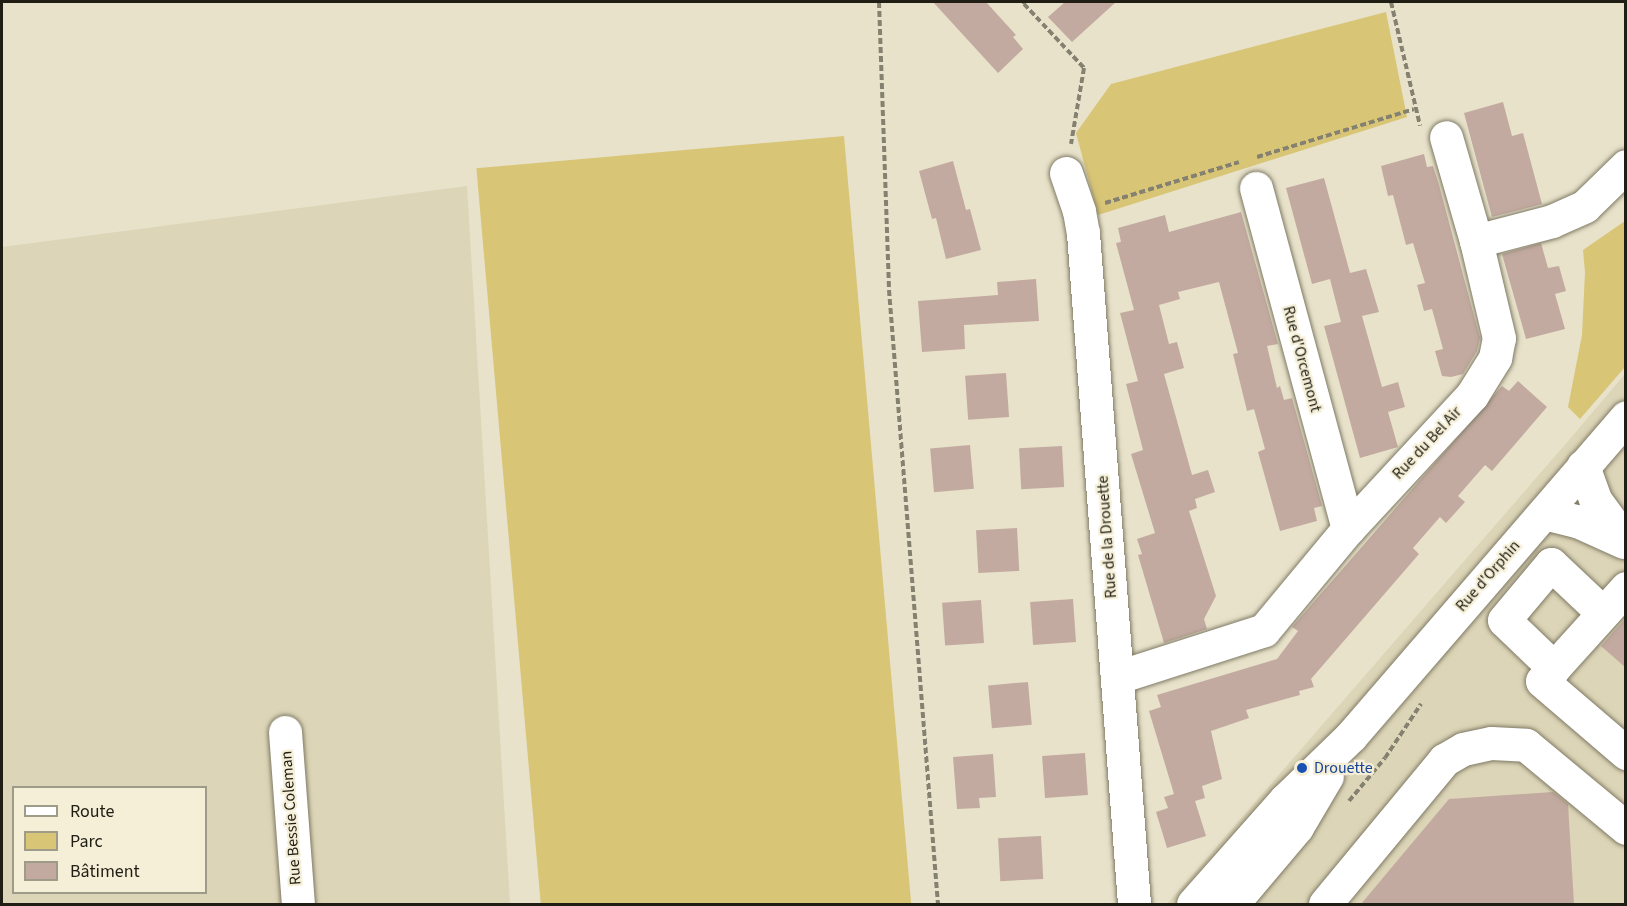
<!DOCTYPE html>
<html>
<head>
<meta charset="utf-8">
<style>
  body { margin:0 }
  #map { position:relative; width:1627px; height:906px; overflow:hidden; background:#e8e2ca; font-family:"Source Sans 3",sans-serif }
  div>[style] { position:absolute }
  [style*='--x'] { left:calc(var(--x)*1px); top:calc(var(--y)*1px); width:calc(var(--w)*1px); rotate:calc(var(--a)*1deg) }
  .built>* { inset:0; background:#ddd5b7 }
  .green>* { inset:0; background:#d8c576; transform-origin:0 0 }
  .building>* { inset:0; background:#c3aaa0; transform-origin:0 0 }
  .path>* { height:4px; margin-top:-2px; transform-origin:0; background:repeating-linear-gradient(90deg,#858170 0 6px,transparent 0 9px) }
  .roads { filter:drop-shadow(0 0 2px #7f7a65) drop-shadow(0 0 2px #7f7a65) }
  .minor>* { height:33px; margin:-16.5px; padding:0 16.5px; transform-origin:16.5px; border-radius:16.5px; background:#fff }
  .major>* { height:33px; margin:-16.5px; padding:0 16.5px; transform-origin:16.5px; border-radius:16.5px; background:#fff }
  .dots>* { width:16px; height:16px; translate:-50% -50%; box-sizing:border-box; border:3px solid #f5efd7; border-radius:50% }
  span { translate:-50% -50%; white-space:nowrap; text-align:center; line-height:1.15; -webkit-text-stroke:4.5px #f5efd7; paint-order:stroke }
  .street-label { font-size:16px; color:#1f1d14 }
  .transit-label { font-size:16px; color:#164399 }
  .left { translate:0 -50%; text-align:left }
  .frame { position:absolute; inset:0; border:3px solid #1f1d14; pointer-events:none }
  .legend { position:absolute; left:12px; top:786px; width:195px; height:108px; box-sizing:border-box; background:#f5efd7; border:2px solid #9f9b89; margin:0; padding:8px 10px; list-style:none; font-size:18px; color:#1f1d14 }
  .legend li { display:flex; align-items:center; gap:12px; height:30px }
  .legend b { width:30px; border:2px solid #9f9b89 }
</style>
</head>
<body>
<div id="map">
  <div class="built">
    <i style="clip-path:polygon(evenodd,467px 186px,510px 904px,2px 904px,2px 247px,467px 186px,14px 788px,206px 788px,206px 892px,14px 892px,14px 788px)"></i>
    <i style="clip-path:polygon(1625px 374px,1625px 904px,1167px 904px,1569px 440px)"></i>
  </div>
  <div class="green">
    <i style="clip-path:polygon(1386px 12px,1407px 117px,1098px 215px,1076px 133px,1111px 84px)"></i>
    <i style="left:844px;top:136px;width:771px;height:369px;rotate:85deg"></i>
    <i style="clip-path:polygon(1625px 221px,1625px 367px,1580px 419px,1568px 407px,1582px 335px,1585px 272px,1583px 250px)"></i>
  </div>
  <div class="building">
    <i style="clip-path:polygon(933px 2px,986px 2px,1016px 35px,1013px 37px,1023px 49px,998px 73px)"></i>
    <i style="clip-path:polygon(1065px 2px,1116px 2px,1072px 42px,1048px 17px)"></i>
    <i style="clip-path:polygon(1503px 102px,1512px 136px,1523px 133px,1542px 204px,1492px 217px,1464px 113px)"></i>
    <i style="clip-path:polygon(1424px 154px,1427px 167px,1433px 166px,1439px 185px,1480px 338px,1477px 351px,1463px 374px,1451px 377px,1442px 376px,1435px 351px,1443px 349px,1432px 309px,1424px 311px,1417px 285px,1425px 283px,1413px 243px,1406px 245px,1393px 195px,1388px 196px,1381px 166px)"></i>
    <i style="clip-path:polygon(953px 161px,966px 210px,970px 209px,981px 250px,946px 259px,936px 218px,932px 219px,919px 171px)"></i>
    <i style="clip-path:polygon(1324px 178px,1350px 273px,1366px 269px,1379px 312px,1362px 316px,1382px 387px,1398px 382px,1405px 407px,1388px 412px,1398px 447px,1360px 458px,1324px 326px,1341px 322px,1330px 279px,1312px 284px,1286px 188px)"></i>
    <i style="clip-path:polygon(1241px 212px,1278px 344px,1267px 346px,1277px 388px,1280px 386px,1284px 400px,1292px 398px,1322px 506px,1314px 508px,1317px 521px,1280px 531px,1258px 452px,1265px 449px,1254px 409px,1247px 411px,1233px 354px,1238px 353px,1219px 282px,1178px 292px,1180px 299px,1159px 305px,1169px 344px,1177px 342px,1184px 368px,1164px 374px,1192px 475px,1208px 470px,1215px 492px,1195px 499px,1197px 508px,1189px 511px,1216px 596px,1204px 619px,1207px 629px,1164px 643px,1138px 555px,1142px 554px,1137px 539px,1155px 533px,1131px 454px,1143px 450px,1126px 384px,1138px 381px,1120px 313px,1134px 310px,1116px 243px,1121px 242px,1118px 228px,1165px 215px,1169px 232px)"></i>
    <i style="clip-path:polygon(1541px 243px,1548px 268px,1559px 266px,1566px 291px,1555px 294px,1565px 329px,1526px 339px,1502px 254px)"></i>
    <i style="clip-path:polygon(1036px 279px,1039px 321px,964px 325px,965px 349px,922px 352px,918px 301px,998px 295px,997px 282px)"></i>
    <i style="left:1006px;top:373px;width:44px;height:41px;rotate:86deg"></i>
    <i style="clip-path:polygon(1518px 381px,1547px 407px,1492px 471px,1485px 465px,1458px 496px,1465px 502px,1446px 523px,1440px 517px,1413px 548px,1419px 554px,1311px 679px,1314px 687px,1299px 691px,1300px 695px,1246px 710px,1249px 718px,1211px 731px,1222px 779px,1202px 786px,1205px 798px,1195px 801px,1206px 836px,1167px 848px,1156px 812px,1168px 808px,1164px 797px,1174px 794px,1149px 711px,1161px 707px,1157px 695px,1277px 659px,1298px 631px,1292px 627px,1502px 386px,1509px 391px)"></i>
    <i style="left:970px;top:445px;width:44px;height:40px;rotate:85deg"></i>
    <i style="left:1062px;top:446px;width:41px;height:43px;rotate:87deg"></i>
    <i style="left:1017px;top:528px;width:43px;height:41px;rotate:87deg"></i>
    <i style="left:1073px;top:599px;width:43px;height:43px;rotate:86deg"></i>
    <i style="left:981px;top:600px;width:43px;height:39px;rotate:86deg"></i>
    <i style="clip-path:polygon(1626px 618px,1626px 668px,1601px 646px)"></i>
    <i style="left:1028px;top:682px;width:43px;height:40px;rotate:85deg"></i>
    <i style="left:1085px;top:753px;width:42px;height:43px;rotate:86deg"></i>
    <i style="clip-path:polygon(993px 754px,996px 797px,979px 798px,980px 808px,957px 809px,953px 757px)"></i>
    <i style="clip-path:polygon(1553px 792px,1568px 804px,1574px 904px,1361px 904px,1449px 799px)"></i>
    <i style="left:1041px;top:836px;width:43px;height:43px;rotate:87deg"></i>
  </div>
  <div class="path">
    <i style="--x:879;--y:2;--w:288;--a:88"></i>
    <i style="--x:889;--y:290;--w:616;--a:85.44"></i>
    <i style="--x:1024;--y:2;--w:2;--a:90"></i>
    <i style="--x:1024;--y:4;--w:88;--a:46.8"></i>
    <i style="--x:1084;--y:68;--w:77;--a:99.7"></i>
    <i style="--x:1391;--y:2;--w:127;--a:76.8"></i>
    <i style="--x:1257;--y:157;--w:164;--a:-17"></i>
    <i style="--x:1105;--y:203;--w:140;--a:-17"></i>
    <i style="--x:1349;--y:801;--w:56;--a:-50.1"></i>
    <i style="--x:1385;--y:758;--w:65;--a:-56.3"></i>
  </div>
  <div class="roads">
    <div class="minor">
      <i style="--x:1066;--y:173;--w:40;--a:71.1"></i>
      <i style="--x:1079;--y:211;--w:22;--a:80"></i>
      <i style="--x:1083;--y:233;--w:673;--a:85.65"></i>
      <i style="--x:1256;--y:188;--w:353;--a:74.9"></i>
      <i style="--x:1476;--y:241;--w:79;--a:-14.7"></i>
      <i style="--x:1552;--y:221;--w:36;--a:-24"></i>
      <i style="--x:1585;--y:206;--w:57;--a:-44.3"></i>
      <i style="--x:1583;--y:466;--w:37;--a:70"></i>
      <i style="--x:1596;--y:501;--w:51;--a:53.8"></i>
      <i style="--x:1544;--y:513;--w:34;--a:14"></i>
      <i style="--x:1577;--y:521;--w:51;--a:24.1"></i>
      <i style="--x:1626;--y:588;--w:125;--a:132.1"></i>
      <i style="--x:1542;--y:681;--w:111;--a:40.6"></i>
      <i style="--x:1554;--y:668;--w:69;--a:-136.2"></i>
      <i style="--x:1504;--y:620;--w:73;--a:-50"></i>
      <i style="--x:1551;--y:564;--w:71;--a:43.3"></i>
      <i style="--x:1118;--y:677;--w:153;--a:-17.8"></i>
      <i style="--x:1264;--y:630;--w:131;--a:-50.3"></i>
      <i style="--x:1348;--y:529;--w:183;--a:-47.2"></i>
      <i style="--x:1472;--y:395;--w:44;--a:-58.1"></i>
      <i style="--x:1495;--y:358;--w:20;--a:-79"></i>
      <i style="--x:1499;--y:338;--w:100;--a:-103.3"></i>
      <i style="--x:1476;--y:241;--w:108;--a:-106.1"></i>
      <i style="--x:285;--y:732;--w:172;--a:85.7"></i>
      <i style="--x:1325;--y:904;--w:187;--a:-50.4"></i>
      <i style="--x:1444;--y:760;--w:22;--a:-30"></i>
      <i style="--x:1463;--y:749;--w:29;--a:-12"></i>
      <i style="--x:1491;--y:743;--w:35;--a:3"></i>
      <i style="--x:1526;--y:745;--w:130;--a:39.7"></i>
    </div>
    <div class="major">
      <i style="--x:1193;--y:904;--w:139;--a:-48.5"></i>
      <i style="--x:1285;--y:800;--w:92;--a:-44.1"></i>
      <i style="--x:1351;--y:736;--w:421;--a:-49.2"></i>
      <i style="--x:1232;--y:904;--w:101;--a:-49.8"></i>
      <i style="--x:1297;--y:827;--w:59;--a:-59.5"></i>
    </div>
  </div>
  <div class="dots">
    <i style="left:1302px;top:768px;background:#1a4fb4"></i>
  </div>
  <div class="street-label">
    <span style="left:1302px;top:359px;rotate:75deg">Rue d'Orcemont</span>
    <span style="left:1427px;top:443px;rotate:-47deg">Rue du Bel Air</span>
    <span style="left:1107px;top:537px;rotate:-94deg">Rue de la Drouette</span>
    <span style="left:1488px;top:576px;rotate:-49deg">Rue d'Orphin</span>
    <span style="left:291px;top:818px;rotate:-94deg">Rue Bessie Coleman</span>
  </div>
  <div class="transit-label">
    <span class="left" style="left:1314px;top:768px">Drouette</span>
  </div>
  <div class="frame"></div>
  <ul class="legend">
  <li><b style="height:8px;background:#fff"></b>Route</li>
  <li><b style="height:16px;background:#d8c576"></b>Parc</li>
  <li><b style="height:16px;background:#c3aaa0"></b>Bâtiment</li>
  </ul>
</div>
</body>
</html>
